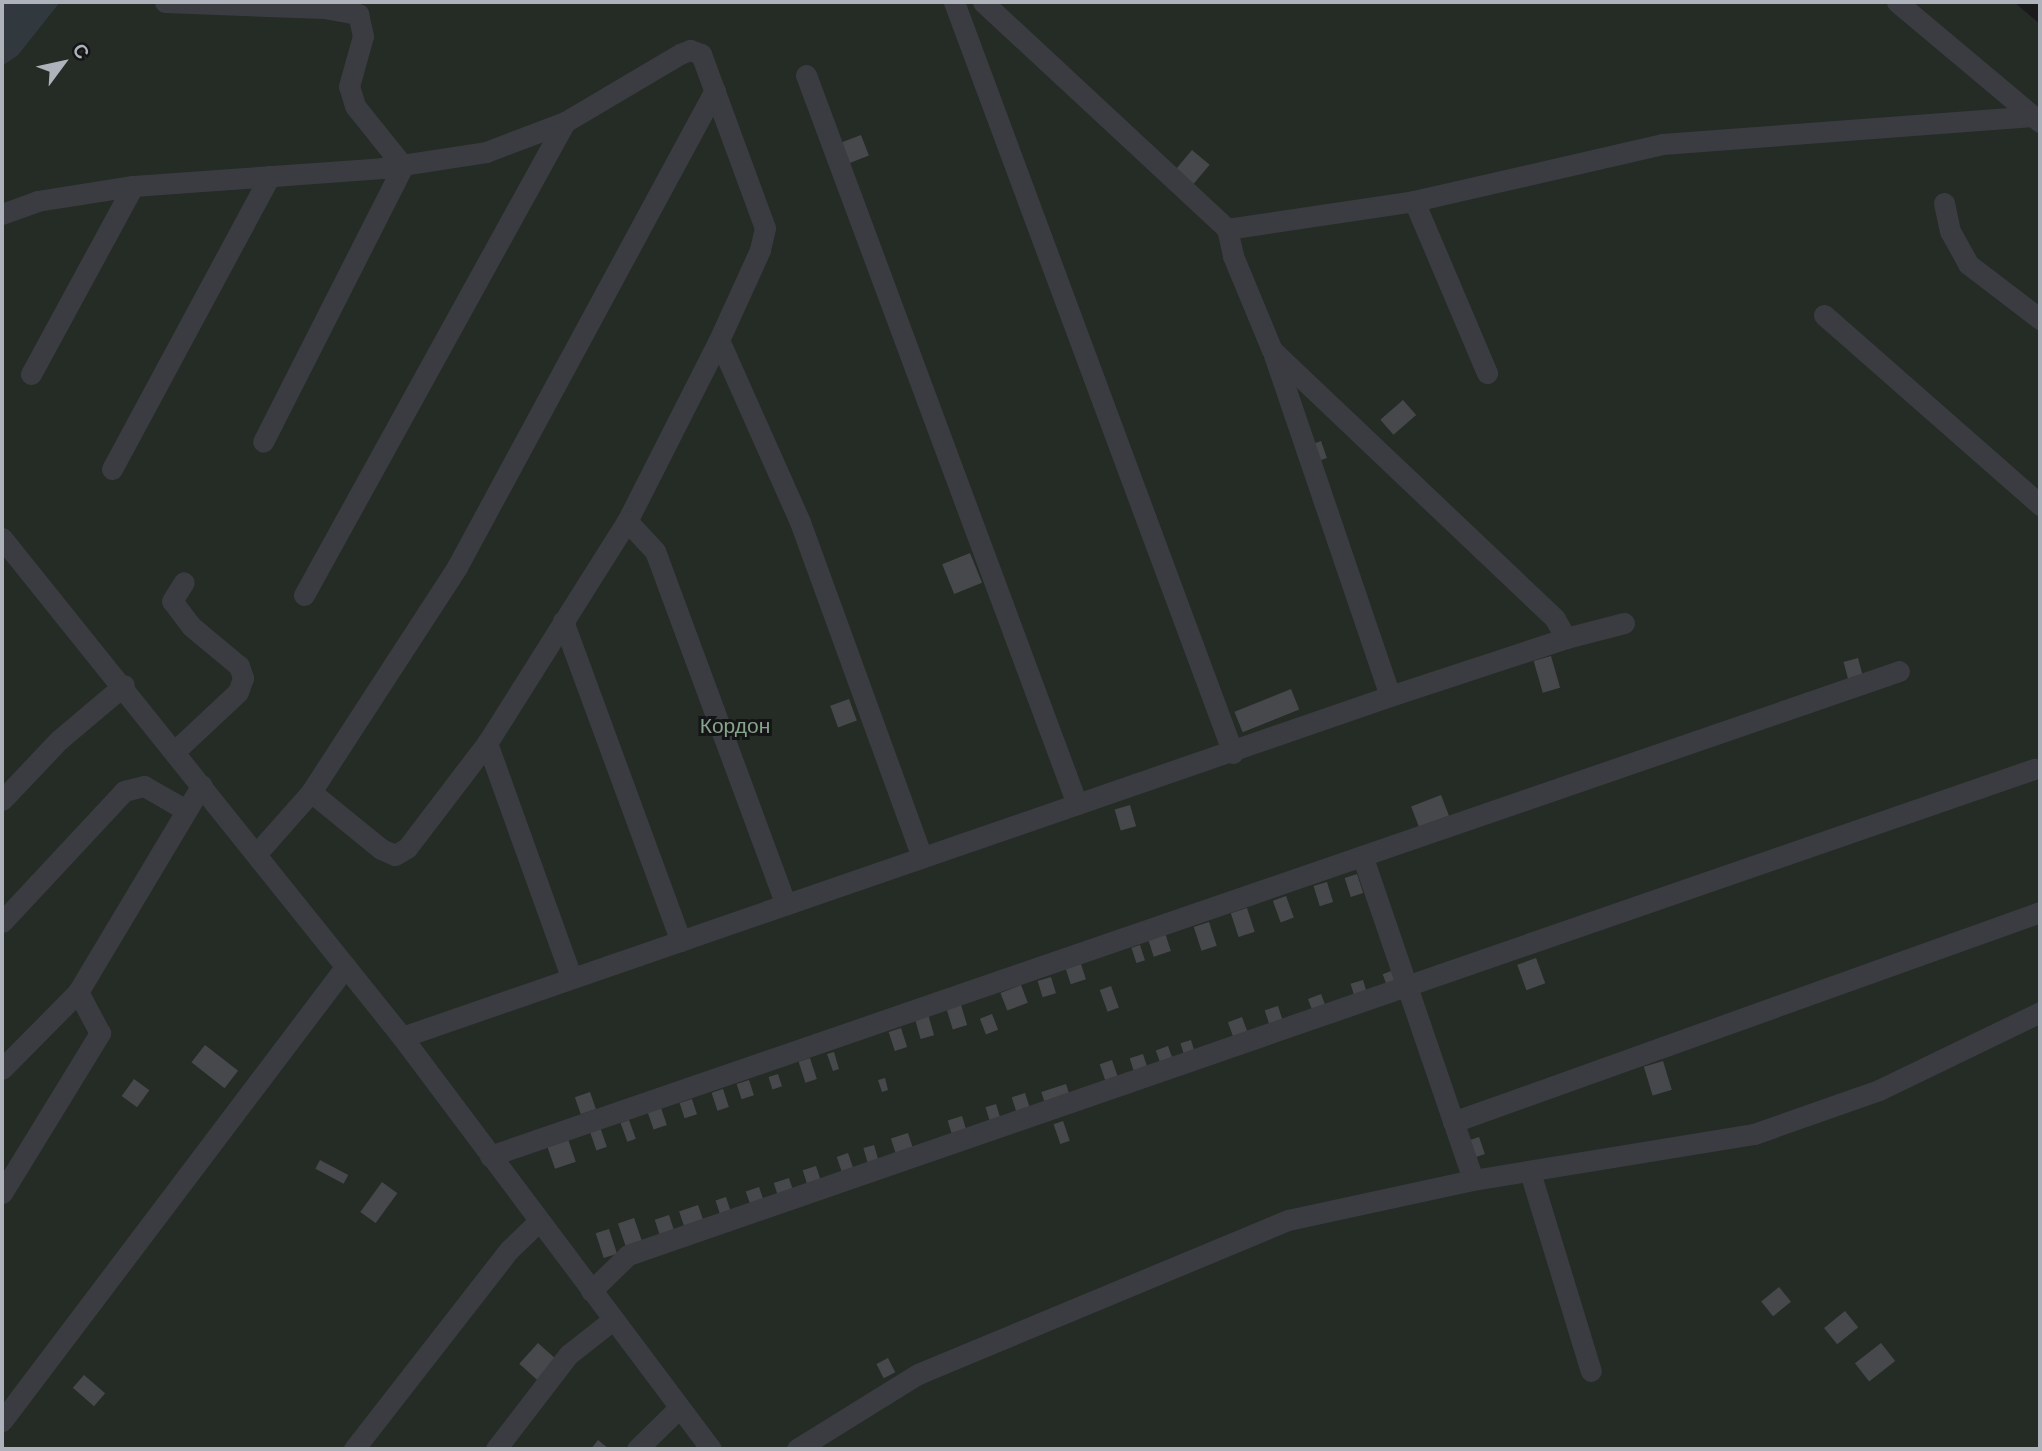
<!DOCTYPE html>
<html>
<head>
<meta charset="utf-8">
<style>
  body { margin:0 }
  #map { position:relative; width:2042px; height:1451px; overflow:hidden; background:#1a1a1c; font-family:Helvetica,sans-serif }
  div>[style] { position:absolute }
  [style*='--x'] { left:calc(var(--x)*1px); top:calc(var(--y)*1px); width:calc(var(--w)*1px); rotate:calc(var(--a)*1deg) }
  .green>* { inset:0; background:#242c25 }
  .water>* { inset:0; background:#31393f }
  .building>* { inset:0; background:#47484c; transform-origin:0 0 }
  .minor>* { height:21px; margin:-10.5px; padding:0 10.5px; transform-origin:10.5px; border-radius:10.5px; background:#3b3c41 }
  span { translate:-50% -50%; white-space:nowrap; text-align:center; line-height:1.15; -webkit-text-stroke:6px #151517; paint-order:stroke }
  .park-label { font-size:21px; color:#87a389 }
  .frame { position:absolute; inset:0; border:4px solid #aeb2ba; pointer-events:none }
  .north { position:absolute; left:28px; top:28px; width:70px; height:70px; -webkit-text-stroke:5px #151517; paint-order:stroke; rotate:57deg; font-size:19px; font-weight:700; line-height:28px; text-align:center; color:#aeb2ba }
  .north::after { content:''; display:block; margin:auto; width:24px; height:32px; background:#aeb2ba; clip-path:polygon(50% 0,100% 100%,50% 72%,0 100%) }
</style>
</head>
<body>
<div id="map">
  <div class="green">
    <i style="clip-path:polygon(2px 2px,2014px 2px,2040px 24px,2040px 1449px,2px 1449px)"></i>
  </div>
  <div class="water">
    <i style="clip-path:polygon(2px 2px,60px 2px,18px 55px,2px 66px)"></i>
  </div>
  <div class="building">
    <i style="left:861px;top:135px;width:22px;height:24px;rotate:69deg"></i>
    <i style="left:1192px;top:150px;width:23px;height:28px;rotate:40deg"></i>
    <i style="left:1403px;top:400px;width:20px;height:30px;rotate:49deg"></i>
    <i style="left:1321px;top:441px;width:18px;height:15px;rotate:71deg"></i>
    <i style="left:970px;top:553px;width:32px;height:30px;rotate:68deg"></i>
    <i style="left:1551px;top:656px;width:33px;height:18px;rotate:74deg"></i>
    <i style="left:1858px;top:658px;width:23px;height:15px;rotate:75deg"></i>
    <i style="left:1291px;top:689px;width:22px;height:61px;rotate:68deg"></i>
    <i style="left:849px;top:699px;width:23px;height:20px;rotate:70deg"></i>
    <i style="left:1441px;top:795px;width:22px;height:32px;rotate:69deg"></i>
    <i style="left:1130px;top:805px;width:22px;height:16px;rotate:74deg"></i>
    <i style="left:1357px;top:874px;width:20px;height:13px;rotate:72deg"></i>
    <i style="left:1327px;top:882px;width:21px;height:14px;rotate:73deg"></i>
    <i style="left:1286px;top:896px;width:23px;height:14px;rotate:70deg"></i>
    <i style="left:1247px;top:908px;width:25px;height:17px;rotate:72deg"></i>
    <i style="left:1209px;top:922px;width:25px;height:16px;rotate:72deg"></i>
    <i style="left:1165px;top:933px;width:19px;height:18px;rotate:72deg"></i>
    <i style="left:1140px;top:945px;width:16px;height:9px;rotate:72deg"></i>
    <i style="left:1536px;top:958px;width:27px;height:20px;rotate:70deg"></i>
    <i style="left:1081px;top:964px;width:16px;height:16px;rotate:72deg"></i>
    <i style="left:1391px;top:971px;width:17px;height:9px;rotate:69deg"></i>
    <i style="left:1051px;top:977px;width:17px;height:14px;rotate:73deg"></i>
    <i style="left:1363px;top:980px;width:17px;height:13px;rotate:73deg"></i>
    <i style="left:1021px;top:985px;width:19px;height:22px;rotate:69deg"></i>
    <i style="left:1111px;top:986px;width:23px;height:12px;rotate:70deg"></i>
    <i style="left:1321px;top:994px;width:17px;height:14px;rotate:69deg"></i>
    <i style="left:961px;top:1005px;width:21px;height:15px;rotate:73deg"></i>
    <i style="left:1278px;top:1006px;width:20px;height:14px;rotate:72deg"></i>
    <i style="left:928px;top:1014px;width:22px;height:14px;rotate:74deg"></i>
    <i style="left:992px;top:1014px;width:17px;height:13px;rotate:69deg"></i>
    <i style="left:1242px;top:1017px;width:20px;height:15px;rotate:70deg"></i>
    <i style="left:901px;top:1028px;width:20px;height:13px;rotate:72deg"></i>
    <i style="left:1191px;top:1040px;width:17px;height:11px;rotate:73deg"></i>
    <i style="left:205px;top:1045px;width:42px;height:22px;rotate:38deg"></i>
    <i style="left:1168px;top:1046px;width:15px;height:13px;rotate:70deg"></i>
    <i style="clip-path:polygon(834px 1052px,839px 1069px,833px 1071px,827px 1054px)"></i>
    <i style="left:1143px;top:1054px;width:19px;height:14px;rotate:72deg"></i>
    <i style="left:810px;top:1058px;width:22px;height:12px;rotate:72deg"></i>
    <i style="left:1112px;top:1060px;width:18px;height:13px;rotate:71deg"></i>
    <i style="left:1663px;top:1061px;width:30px;height:20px;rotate:73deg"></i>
    <i style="left:778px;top:1074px;width:13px;height:10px;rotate:72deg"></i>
    <i style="clip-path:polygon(885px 1078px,888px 1090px,882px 1092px,878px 1080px)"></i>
    <i style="left:134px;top:1079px;width:19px;height:21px;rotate:36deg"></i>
    <i style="left:749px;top:1080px;width:16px;height:13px;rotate:72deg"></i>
    <i style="left:1066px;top:1084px;width:16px;height:26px;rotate:72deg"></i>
    <i style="left:723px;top:1089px;width:19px;height:12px;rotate:72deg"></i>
    <i style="left:590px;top:1092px;width:18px;height:16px;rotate:71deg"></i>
    <i style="left:1025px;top:1093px;width:19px;height:14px;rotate:72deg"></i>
    <i style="left:692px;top:1099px;width:16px;height:13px;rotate:72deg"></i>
    <i style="left:996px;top:1104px;width:21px;height:11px;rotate:73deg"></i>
    <i style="left:661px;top:1108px;width:18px;height:14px;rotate:71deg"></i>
    <i style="left:962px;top:1116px;width:17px;height:15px;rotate:73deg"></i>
    <i style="left:629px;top:1120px;width:20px;height:9px;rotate:70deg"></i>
    <i style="left:1063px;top:1121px;width:21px;height:10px;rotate:71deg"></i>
    <i style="left:600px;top:1127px;width:21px;height:11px;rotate:71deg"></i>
    <i style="left:908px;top:1133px;width:20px;height:18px;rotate:72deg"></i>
    <i style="left:1479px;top:1137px;width:18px;height:14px;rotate:71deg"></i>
    <i style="left:568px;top:1139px;width:24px;height:22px;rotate:71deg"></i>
    <i style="left:874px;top:1145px;width:15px;height:11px;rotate:74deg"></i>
    <i style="left:848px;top:1153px;width:21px;height:12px;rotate:71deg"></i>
    <i style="left:320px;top:1160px;width:32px;height:10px;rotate:28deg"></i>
    <i style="left:816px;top:1166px;width:19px;height:14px;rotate:72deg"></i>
    <i style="left:789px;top:1178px;width:16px;height:16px;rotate:72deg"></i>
    <i style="left:382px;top:1182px;width:19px;height:37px;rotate:36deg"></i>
    <i style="left:759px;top:1187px;width:18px;height:14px;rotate:71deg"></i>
    <i style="left:726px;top:1197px;width:19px;height:11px;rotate:72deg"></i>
    <i style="left:698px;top:1205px;width:18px;height:20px;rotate:71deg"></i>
    <i style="left:669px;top:1215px;width:20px;height:15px;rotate:72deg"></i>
    <i style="left:634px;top:1218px;width:31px;height:17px;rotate:71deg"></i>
    <i style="left:609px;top:1229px;width:26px;height:14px;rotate:72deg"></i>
    <i style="left:1779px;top:1287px;width:19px;height:23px;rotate:51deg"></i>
    <i style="left:1845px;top:1311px;width:21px;height:27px;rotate:51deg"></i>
    <i style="left:538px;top:1343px;width:28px;height:28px;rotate:42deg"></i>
    <i style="left:1881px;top:1343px;width:23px;height:33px;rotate:52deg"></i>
    <i style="left:888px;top:1358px;width:16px;height:13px;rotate:63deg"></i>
    <i style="left:84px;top:1375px;width:28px;height:17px;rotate:41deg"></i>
    <i style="clip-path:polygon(598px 1440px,609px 1449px,591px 1449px)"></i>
  </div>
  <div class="minor">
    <i style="--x:165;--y:2;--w:159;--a:2.2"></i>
    <i style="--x:324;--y:8;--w:35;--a:10"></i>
    <i style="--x:358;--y:14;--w:23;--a:77"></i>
    <i style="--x:363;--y:36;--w:52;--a:105.6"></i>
    <i style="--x:349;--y:86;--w:21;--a:73"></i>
    <i style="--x:355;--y:106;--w:77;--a:51.3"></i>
    <i style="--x:403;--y:166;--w:309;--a:116.9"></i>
    <i style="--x:954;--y:2;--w:801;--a:69.62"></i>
    <i style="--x:983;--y:2;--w:333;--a:42.9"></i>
    <i style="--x:1227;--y:229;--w:28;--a:77"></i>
    <i style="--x:1233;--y:256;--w:102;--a:67.5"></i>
    <i style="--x:1272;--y:350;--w:390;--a:43.5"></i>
    <i style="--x:1555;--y:619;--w:22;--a:60"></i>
    <i style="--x:1897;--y:2;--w:177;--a:40"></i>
    <i style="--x:806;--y:75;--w:778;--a:69.61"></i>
    <i style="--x:1414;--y:201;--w:187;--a:67"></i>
    <i style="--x:1944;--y:203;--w:29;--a:78"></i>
    <i style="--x:1950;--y:231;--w:38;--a:61"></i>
    <i style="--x:1968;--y:264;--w:91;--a:37.4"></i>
    <i style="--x:2;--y:214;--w:37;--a:-20"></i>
    <i style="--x:37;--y:201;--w:97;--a:-8.9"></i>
    <i style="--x:133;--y:186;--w:250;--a:-4.1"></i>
    <i style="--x:382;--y:168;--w:105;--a:-8.7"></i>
    <i style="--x:486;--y:152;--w:85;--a:-20.8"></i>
    <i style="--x:565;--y:122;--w:134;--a:-30.6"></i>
    <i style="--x:680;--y:54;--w:11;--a:-22"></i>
    <i style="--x:690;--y:50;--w:12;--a:20"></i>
    <i style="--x:701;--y:54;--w:185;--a:69.8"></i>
    <i style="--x:765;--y:228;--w:23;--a:103"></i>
    <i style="--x:760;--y:250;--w:99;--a:114.5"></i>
    <i style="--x:719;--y:340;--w:203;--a:116.9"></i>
    <i style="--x:627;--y:521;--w:262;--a:122.2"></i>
    <i style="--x:487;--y:743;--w:132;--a:127.3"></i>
    <i style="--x:407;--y:848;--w:14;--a:150"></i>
    <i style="--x:395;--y:855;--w:15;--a:-157"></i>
    <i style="--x:381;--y:849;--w:90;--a:-140.8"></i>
    <i style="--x:1227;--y:229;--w:189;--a:-8.5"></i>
    <i style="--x:1414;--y:201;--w:254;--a:-12.9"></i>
    <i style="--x:1662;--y:144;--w:372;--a:-4.3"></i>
    <i style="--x:2033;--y:116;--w:9;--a:41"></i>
    <i style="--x:1824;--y:315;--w:288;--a:41.3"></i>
    <i style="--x:719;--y:340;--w:199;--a:66"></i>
    <i style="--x:800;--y:522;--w:357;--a:70"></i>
    <i style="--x:1274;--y:355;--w:360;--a:71.2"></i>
    <i style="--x:31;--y:374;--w:214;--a:-61.5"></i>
    <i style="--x:112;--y:469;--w:333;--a:-61.7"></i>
    <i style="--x:627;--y:521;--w:41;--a:47"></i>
    <i style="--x:655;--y:551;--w:377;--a:69.7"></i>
    <i style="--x:2;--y:538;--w:640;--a:51.28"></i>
    <i style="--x:402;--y:1037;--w:515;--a:53.13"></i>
    <i style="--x:304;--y:595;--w:540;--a:-61.11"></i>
    <i style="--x:563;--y:621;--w:341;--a:69.8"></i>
    <i style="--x:487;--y:743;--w:248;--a:70.2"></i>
    <i style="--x:175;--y:751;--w:86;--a:-43.1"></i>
    <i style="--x:238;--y:692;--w:15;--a:-70"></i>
    <i style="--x:243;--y:678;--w:13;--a:-108"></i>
    <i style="--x:239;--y:666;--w:62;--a:-140.2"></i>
    <i style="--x:191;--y:626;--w:31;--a:-127"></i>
    <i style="--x:172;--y:601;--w:22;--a:-58"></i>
    <i style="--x:2;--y:800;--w:83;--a:-46.5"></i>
    <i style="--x:59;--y:740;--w:85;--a:-40.2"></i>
    <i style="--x:258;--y:852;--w:80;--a:-48.5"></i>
    <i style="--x:311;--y:792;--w:268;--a:-57"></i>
    <i style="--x:457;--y:567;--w:542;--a:-61.59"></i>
    <i style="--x:1363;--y:858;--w:340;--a:71.1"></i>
    <i style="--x:2;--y:922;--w:179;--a:-47"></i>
    <i style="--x:124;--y:791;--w:21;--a:-14"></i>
    <i style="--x:144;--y:786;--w:46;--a:29.9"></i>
    <i style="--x:402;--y:1037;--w:1045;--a:-19.04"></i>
    <i style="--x:1390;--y:696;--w:185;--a:-18.2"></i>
    <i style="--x:1566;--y:638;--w:60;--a:-14.5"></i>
    <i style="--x:2;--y:1069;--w:108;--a:-45.4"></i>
    <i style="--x:78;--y:992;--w:241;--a:-59.1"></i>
    <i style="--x:1453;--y:1122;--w:623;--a:-19.68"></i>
    <i style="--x:490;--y:1156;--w:1490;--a:-18.99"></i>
    <i style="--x:1530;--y:1172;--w:208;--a:73"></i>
    <i style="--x:2;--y:1193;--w:188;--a:-58.5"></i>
    <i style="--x:100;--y:1033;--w:47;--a:-118.2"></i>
    <i style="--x:591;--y:1291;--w:52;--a:-44.2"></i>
    <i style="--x:628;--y:1255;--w:1488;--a:-19.07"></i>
    <i style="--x:2;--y:1421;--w:570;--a:-52.91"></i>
    <i style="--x:354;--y:1449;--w:252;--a:-52.1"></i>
    <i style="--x:509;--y:1250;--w:40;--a:-44"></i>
    <i style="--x:496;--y:1449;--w:118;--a:-52.5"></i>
    <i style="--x:568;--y:1355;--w:55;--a:-38.3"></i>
    <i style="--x:637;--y:1449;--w:56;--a:-44.3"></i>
    <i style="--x:797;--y:1449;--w:142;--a:-31.8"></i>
    <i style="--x:918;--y:1374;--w:401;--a:-22.6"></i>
    <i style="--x:1288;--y:1220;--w:189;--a:-12.2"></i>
    <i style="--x:1473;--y:1180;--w:285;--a:-9.3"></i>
    <i style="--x:1754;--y:1134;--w:133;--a:-19.4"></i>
    <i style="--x:1879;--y:1090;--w:179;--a:-25.8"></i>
  </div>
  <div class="park-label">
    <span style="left:735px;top:726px">Кордон</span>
  </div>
  <div class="frame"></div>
  <div class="north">С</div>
</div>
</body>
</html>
